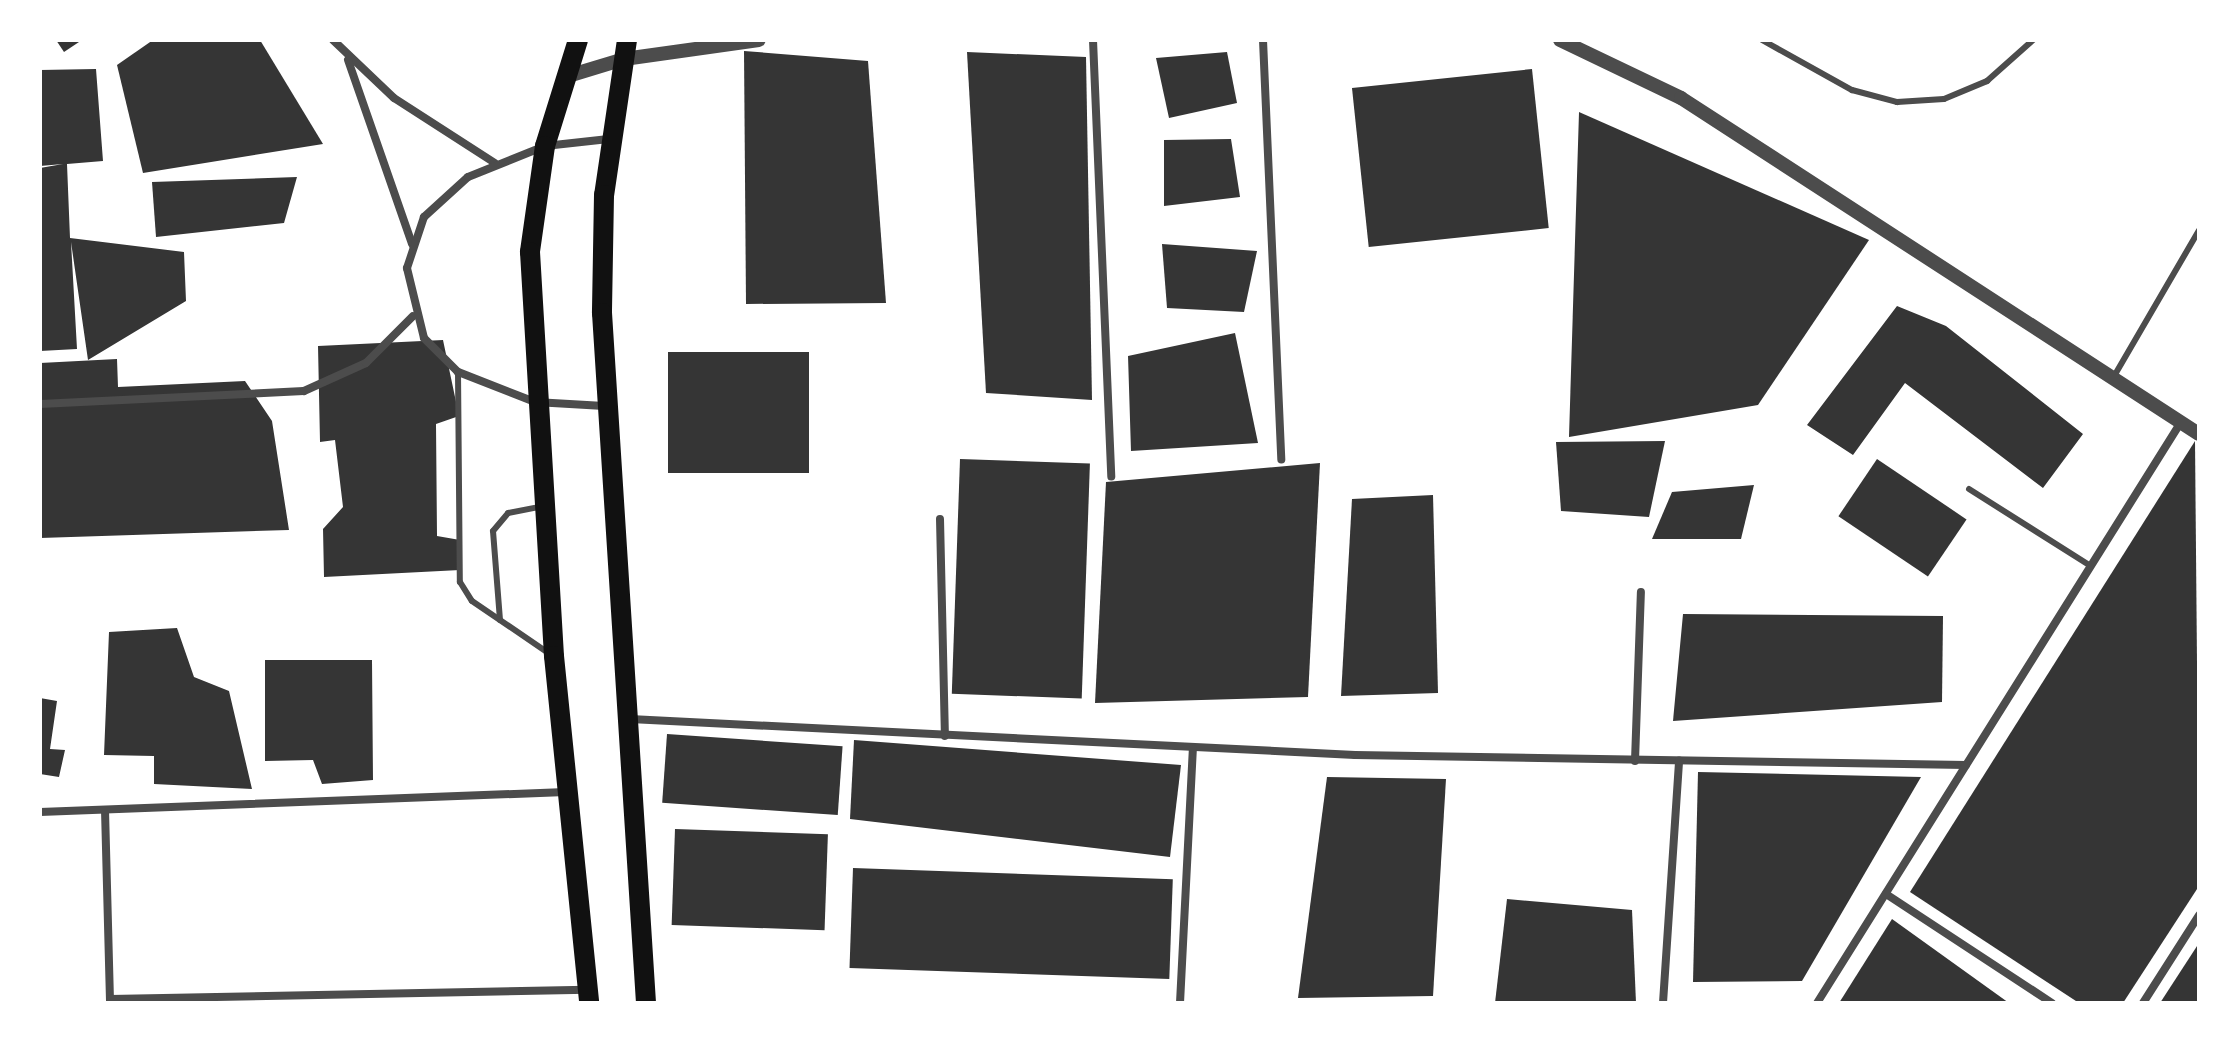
<!DOCTYPE html>
<html>
<head>
<meta charset="utf-8">
<style>
  body { margin:0 }
  #map { position:relative; width:2239px; height:1043px; overflow:hidden; background:#fff; font-family:"PT Sans Narrow",sans-serif }
  div>[style] { position:absolute }
  [style*='--x'] { left:calc(var(--x)*1px); top:calc(var(--y)*1px); width:calc(var(--w)*1px); rotate:calc(var(--a)*1deg) }
  .building>* { inset:0; background:#353535; transform-origin:0 0 }
  .service>* { height:6px; margin:-3px; padding:0 3px; transform-origin:3px; border-radius:3px; background:#4c4c4c }
  .minor>* { height:8px; margin:-4px; padding:0 4px; transform-origin:4px; border-radius:4px; background:#4c4c4c }
  .tertiary>* { height:14px; margin:-7px; padding:0 7px; transform-origin:7px; border-radius:7px; background:#4c4c4c }
  .primary>* { height:20px; margin:-10px; padding:0 10px; transform-origin:10px; border-radius:10px; background:#111 }
  span { translate:-50% -50%; white-space:nowrap; text-align:center; line-height:1.15; -webkit-text-stroke:6px #fff; paint-order:stroke }
  .frame { position:absolute; inset:0; border:42px solid #fff; pointer-events:none }
</style>
</head>
<body>
<div id="map">
  <div class="building">
    <i style="clip-path:polygon(56px 40px,82px 40px,64px 52px)"></i>
    <i style="clip-path:polygon(153px 40px,260px 40px,323px 144px,143px 173px,117px 65px)"></i>
    <i style="clip-path:polygon(744px 51px,868px 61px,886px 303px,746px 304px)"></i>
    <i style="clip-path:polygon(967px 52px,1086px 57px,1092px 400px,986px 393px)"></i>
    <i style="clip-path:polygon(1227px 52px,1237px 103px,1169px 118px,1156px 58px)"></i>
    <i style="clip-path:polygon(96px 69px,103px 161px,67px 164px,70px 238px,184px 252px,186px 301px,88px 360px,71px 242px,77px 349px,40px 351px,40px 168px,63px 164px,40px 166px,40px 70px)"></i>
    <i style="left:1532px;top:69px;width:160px;height:181px;rotate:84deg"></i>
    <i style="clip-path:polygon(1579px 112px,1869px 240px,1758px 405px,1569px 437px)"></i>
    <i style="clip-path:polygon(1231px 139px,1240px 197px,1164px 206px,1164px 140px)"></i>
    <i style="clip-path:polygon(297px 177px,284px 223px,156px 237px,152px 182px)"></i>
    <i style="clip-path:polygon(1162px 244px,1257px 251px,1244px 312px,1167px 308px)"></i>
    <i style="clip-path:polygon(1897px 306px,1946px 326px,2083px 434px,2043px 488px,1905px 383px,1853px 455px,1807px 425px)"></i>
    <i style="clip-path:polygon(1235px 333px,1258px 443px,1131px 451px,1128px 356px)"></i>
    <i style="clip-path:polygon(443px 340px,459px 416px,436px 424px,437px 536px,460px 540px,460px 570px,324px 577px,323px 529px,343px 507px,335px 440px,320px 442px,318px 346px)"></i>
    <i style="left:809px;top:352px;width:121px;height:141px;rotate:90deg"></i>
    <i style="clip-path:polygon(117px 359px,118px 387px,245px 381px,272px 421px,289px 530px,40px 538px,40px 363px)"></i>
    <i style="clip-path:polygon(1665px 441px,1649px 517px,1561px 511px,1556px 442px)"></i>
    <i style="clip-path:polygon(2195px 441px,2199px 886px,2123px 1003px,2079px 1003px,1910px 892px)"></i>
    <i style="left:960px;top:459px;width:130px;height:235px;rotate:2deg"></i>
    <i style="left:1877px;top:459px;width:108px;height:69px;rotate:34deg"></i>
    <i style="clip-path:polygon(1320px 463px,1308px 697px,1095px 703px,1106px 482px)"></i>
    <i style="clip-path:polygon(1754px 485px,1741px 539px,1652px 539px,1672px 492px)"></i>
    <i style="clip-path:polygon(1433px 495px,1438px 693px,1341px 696px,1352px 499px)"></i>
    <i style="clip-path:polygon(1683px 614px,1943px 616px,1942px 702px,1673px 721px)"></i>
    <i style="clip-path:polygon(177px 628px,194px 677px,229px 691px,252px 789px,154px 784px,154px 756px,104px 755px,109px 632px)"></i>
    <i style="clip-path:polygon(265px 660px,372px 660px,373px 780px,322px 784px,313px 760px,265px 761px)"></i>
    <i style="clip-path:polygon(40px 698px,57px 701px,50px 749px,65px 750px,59px 777px,40px 774px)"></i>
    <i style="left:667px;top:734px;width:176px;height:69px;rotate:4deg"></i>
    <i style="clip-path:polygon(854px 740px,1181px 765px,1170px 857px,850px 819px)"></i>
    <i style="clip-path:polygon(1698px 772px,1921px 777px,1802px 981px,1693px 982px)"></i>
    <i style="clip-path:polygon(1327px 777px,1446px 779px,1433px 996px,1298px 998px)"></i>
    <i style="left:675px;top:829px;width:153px;height:96px;rotate:2deg"></i>
    <i style="left:853px;top:868px;width:320px;height:100px;rotate:2deg"></i>
    <i style="clip-path:polygon(1507px 899px,1632px 910px,1636px 1003px,1495px 1003px)"></i>
    <i style="clip-path:polygon(1892px 919px,2009px 1003px,1839px 1003px)"></i>
    <i style="clip-path:polygon(2199px 943px,2199px 1003px,2160px 1003px)"></i>
  </div>
  <div class="service">
    <i style="--x:1762;--y:40;--w:103;--a:29.1"></i>
    <i style="--x:1852;--y:90;--w:47;--a:14.9"></i>
    <i style="--x:1897;--y:102;--w:47;--a:-3.7"></i>
    <i style="--x:1944;--y:99;--w:47;--a:-22.7"></i>
    <i style="--x:1987;--y:81;--w:62;--a:-41.7"></i>
    <i style="--x:458;--y:372;--w:210;--a:89.5"></i>
    <i style="--x:460;--y:582;--w:22;--a:58"></i>
    <i style="--x:472;--y:601;--w:91;--a:34.2"></i>
    <i style="--x:2113;--y:378;--w:171;--a:-59.8"></i>
    <i style="--x:1969;--y:489;--w:144;--a:32.3"></i>
    <i style="--x:500;--y:620;--w:89;--a:-94.5"></i>
    <i style="--x:493;--y:531;--w:23;--a:-50"></i>
    <i style="--x:508;--y:513;--w:36;--a:-11"></i>
  </div>
  <div class="minor">
    <i style="--x:333;--y:40;--w:84;--a:43.6"></i>
    <i style="--x:394;--y:98;--w:120;--a:32.8"></i>
    <i style="--x:1093;--y:40;--w:437;--a:87.6"></i>
    <i style="--x:1263;--y:40;--w:420;--a:87.5"></i>
    <i style="--x:348;--y:60;--w:195;--a:70.8"></i>
    <i style="--x:40;--y:404;--w:264;--a:-2.8"></i>
    <i style="--x:304;--y:391;--w:68;--a:-24.3"></i>
    <i style="--x:366;--y:363;--w:66;--a:-45"></i>
    <i style="--x:604;--y:406;--w:69;--a:-176.7"></i>
    <i style="--x:535;--y:402;--w:83;--a:-158.7"></i>
    <i style="--x:458;--y:372;--w:48;--a:-135"></i>
    <i style="--x:424;--y:338;--w:72;--a:-103.7"></i>
    <i style="--x:407;--y:268;--w:54;--a:-71.6"></i>
    <i style="--x:424;--y:217;--w:59;--a:-42.3"></i>
    <i style="--x:468;--y:177;--w:83;--a:-21.9"></i>
    <i style="--x:545;--y:146;--w:64;--a:-6.2"></i>
    <i style="--x:940;--y:519;--w:217;--a:88.7"></i>
    <i style="--x:630;--y:719;--w:726;--a:2.84"></i>
    <i style="--x:1355;--y:755;--w:611;--a:0.94"></i>
    <i style="--x:1635;--y:761;--w:169;--a:-88"></i>
    <i style="--x:105;--y:810;--w:191;--a:88.5"></i>
    <i style="--x:40;--y:812;--w:526;--a:-2.18"></i>
    <i style="--x:1886;--y:894;--w:199;--a:33.3"></i>
    <i style="--x:110;--y:999;--w:477;--a:-1.1"></i>
    <i style="--x:1180;--y:1003;--w:254;--a:-87.1"></i>
    <i style="--x:1663;--y:1003;--w:243;--a:-86.2"></i>
    <i style="--x:1817;--y:1003;--w:686;--a:-57.93"></i>
    <i style="--x:2143;--y:1003;--w:104;--a:-57.5"></i>
  </div>
  <div class="tertiary">
    <i style="--x:1560;--y:40;--w:134;--a:25.6"></i>
    <i style="--x:1681;--y:98;--w:617;--a:32.97"></i>
    <i style="--x:568;--y:76;--w:59;--a:-16.9"></i>
    <i style="--x:624;--y:59;--w:136;--a:-8"></i>
  </div>
  <div class="primary">
    <i style="--x:578;--y:40;--w:111;--a:107.3"></i>
    <i style="--x:545;--y:146;--w:107;--a:98.1"></i>
    <i style="--x:530;--y:252;--w:405;--a:86.6"></i>
    <i style="--x:554;--y:656;--w:349;--a:84.2"></i>
    <i style="--x:627;--y:40;--w:157;--a:98.4"></i>
    <i style="--x:604;--y:195;--w:118;--a:91"></i>
    <i style="--x:602;--y:313;--w:691;--a:86.35"></i>
  </div>
  <div class="frame"></div>
</div>
</body>
</html>
